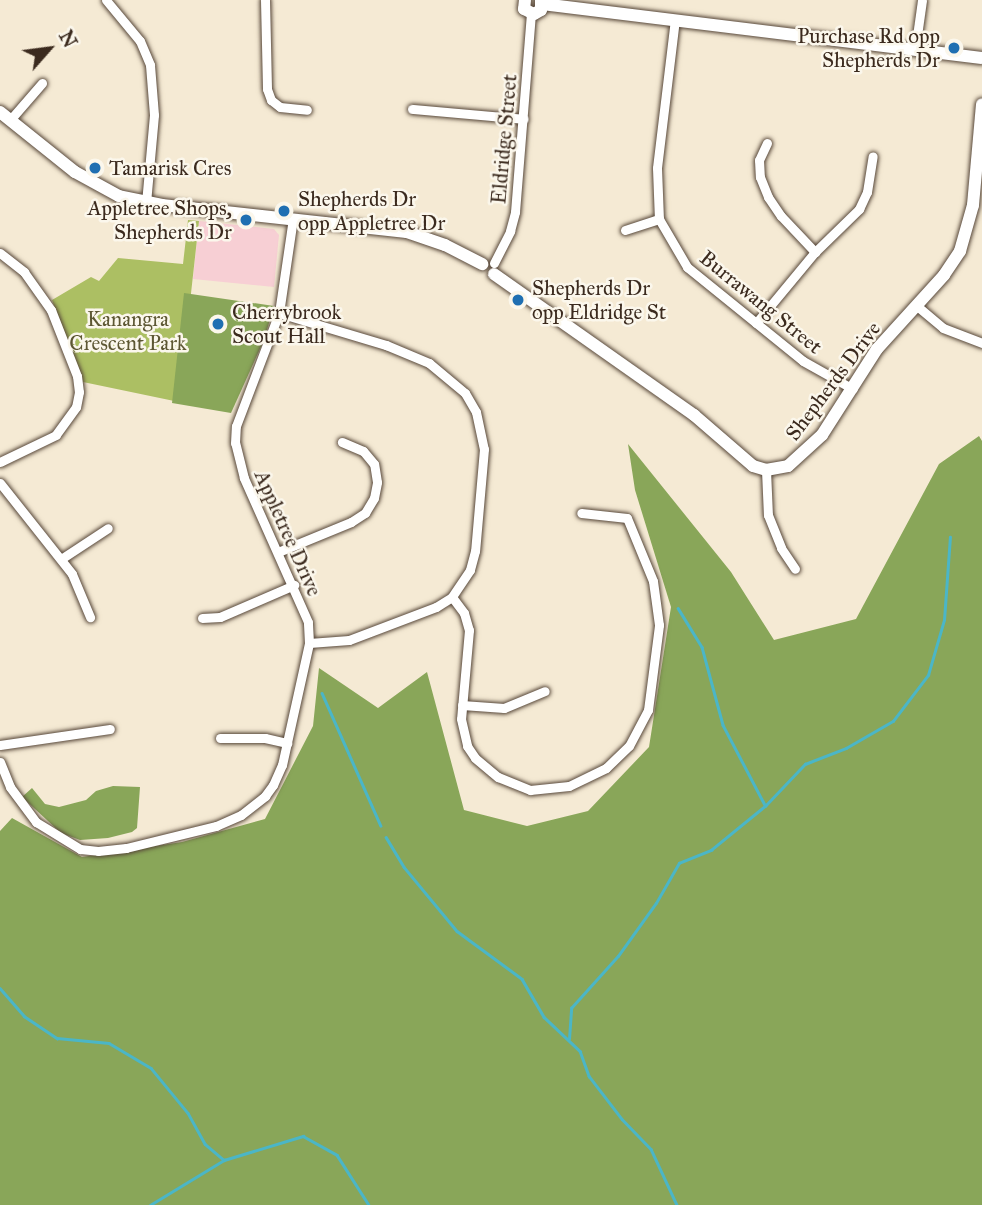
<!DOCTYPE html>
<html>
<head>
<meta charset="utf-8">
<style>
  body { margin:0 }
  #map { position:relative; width:982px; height:1205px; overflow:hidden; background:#f5ead4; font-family:"IM FELL Great Primer",serif }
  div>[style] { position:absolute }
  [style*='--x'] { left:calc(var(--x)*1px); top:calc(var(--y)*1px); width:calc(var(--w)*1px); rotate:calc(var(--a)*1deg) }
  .built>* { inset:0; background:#f7cfd4 }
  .green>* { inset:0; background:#acbf63 }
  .forest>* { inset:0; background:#89a659 }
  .stream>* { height:2.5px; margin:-1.25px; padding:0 1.25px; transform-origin:1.25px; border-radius:1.25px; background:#4bb6c7 }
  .roads { filter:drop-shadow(0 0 2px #574739) drop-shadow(0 0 2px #574739) }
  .street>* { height:9px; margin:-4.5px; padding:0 4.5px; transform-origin:4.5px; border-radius:4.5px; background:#fff }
  .secondary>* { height:12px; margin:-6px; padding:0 6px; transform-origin:6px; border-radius:6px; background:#fff }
  .dots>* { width:19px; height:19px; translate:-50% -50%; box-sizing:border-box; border:4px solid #fbf7ec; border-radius:50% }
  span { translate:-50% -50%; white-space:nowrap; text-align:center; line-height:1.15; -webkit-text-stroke:5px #fbf7ec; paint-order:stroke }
  .poi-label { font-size:21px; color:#3b2a1e }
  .right { translate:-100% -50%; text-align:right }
  .left { translate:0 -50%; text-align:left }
  .street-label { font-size:21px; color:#3b2a1e }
  .park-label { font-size:21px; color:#5d5733 }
  .north { position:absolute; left:14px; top:14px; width:70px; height:70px; -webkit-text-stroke:5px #fbf7ec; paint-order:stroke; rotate:62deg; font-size:19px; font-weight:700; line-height:28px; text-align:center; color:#3b2a1e }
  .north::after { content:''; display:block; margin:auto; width:24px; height:32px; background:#3b2a1e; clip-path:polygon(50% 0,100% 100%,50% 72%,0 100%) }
</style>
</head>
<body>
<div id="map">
  <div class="built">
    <i style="clip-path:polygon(199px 221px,274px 229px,279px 235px,274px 287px,193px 279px)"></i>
  </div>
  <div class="green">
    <i style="clip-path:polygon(188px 220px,199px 221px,179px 402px,83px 382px,52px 300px,91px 277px,99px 281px,118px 258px,183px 264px)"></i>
  </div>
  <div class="forest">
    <i style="clip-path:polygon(184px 293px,274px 306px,264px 340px,231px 413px,172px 403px)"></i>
    <i style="clip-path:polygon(979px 436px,982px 441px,982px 1205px,0 1205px,0 831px,12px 818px,82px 857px,182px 842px,265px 819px,313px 726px,319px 668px,378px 708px,427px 672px,464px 810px,527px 826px,588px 811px,649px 747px,671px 607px,635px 490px,628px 444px,731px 572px,774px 640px,856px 619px,939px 464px)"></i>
    <i style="clip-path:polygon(113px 786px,140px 787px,137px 828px,132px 832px,108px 838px,80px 840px,61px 833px,22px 797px,32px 788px,45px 804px,59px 807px,86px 800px,96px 791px)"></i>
  </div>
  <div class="stream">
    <i style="--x:678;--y:608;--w:46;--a:58.4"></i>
    <i style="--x:702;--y:647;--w:81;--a:74.9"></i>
    <i style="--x:723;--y:725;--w:90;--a:62.3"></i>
    <i style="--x:322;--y:693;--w:145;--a:66.1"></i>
    <i style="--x:386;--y:837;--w:35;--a:59"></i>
    <i style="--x:404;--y:867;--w:83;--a:50.4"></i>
    <i style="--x:457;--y:931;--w:81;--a:36.4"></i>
    <i style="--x:522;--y:979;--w:44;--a:59.9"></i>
    <i style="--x:544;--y:1017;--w:50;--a:43.4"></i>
    <i style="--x:580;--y:1051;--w:27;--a:70"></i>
    <i style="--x:589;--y:1076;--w:54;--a:52.5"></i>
    <i style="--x:622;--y:1119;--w:42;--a:46"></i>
    <i style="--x:651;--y:1149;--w:62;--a:65.1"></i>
    <i style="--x:0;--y:988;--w:37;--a:49"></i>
    <i style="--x:24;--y:1016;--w:40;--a:34"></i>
    <i style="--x:57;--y:1038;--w:52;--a:5.5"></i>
    <i style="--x:109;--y:1043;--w:49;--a:30.8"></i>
    <i style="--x:151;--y:1068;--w:58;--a:50.6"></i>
    <i style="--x:188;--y:1113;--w:35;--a:61"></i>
    <i style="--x:205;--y:1144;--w:25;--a:40"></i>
    <i style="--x:569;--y:1039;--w:31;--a:-86"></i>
    <i style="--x:571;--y:1008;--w:70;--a:-47.9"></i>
    <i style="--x:618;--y:956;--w:65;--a:-54.4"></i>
    <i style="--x:656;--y:903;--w:46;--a:-60.1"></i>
    <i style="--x:679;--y:863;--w:35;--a:-22"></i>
    <i style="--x:711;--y:850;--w:70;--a:-39.2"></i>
    <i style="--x:765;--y:806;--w:58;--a:-46.4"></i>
    <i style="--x:805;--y:764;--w:44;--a:-21.3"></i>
    <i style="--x:846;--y:748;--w:54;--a:-29.9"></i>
    <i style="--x:893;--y:721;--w:58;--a:-52.7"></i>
    <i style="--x:928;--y:675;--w:57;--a:-73.8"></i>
    <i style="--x:944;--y:620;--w:83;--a:-85.9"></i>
    <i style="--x:150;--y:1205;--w:87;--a:-31.3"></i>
    <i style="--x:224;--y:1160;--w:83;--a:-16.9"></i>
    <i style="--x:303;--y:1136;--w:39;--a:29"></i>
    <i style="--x:337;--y:1155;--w:59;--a:57.4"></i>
  </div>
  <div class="roads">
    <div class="street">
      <i style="--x:106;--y:0;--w:53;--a:50.3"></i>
      <i style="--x:140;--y:41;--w:26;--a:67"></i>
      <i style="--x:150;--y:65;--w:50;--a:85.4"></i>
      <i style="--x:154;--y:115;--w:88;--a:95.2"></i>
      <i style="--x:265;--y:0;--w:89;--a:88.7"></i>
      <i style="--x:267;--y:89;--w:12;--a:70"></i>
      <i style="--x:271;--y:100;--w:11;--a:38"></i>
      <i style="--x:280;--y:107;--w:27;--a:6"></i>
      <i style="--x:675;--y:19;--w:150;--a:96.9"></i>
      <i style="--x:657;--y:168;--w:51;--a:87.8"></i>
      <i style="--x:659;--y:219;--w:56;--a:59.7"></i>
      <i style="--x:687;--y:267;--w:149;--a:39"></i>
      <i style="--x:803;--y:361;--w:57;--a:29.2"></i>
      <i style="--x:915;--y:50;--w:50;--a:-82"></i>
      <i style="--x:412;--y:109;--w:112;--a:5.1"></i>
      <i style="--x:10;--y:120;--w:49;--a:-49.1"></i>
      <i style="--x:767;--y:143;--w:19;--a:115"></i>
      <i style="--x:759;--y:160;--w:17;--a:87"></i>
      <i style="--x:760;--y:177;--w:22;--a:68"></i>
      <i style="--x:768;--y:197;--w:23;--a:56"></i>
      <i style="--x:781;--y:216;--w:50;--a:46.6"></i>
      <i style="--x:625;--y:230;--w:36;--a:-18"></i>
      <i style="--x:0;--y:253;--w:31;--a:38"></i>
      <i style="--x:24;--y:272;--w:47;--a:54.6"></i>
      <i style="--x:51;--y:310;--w:71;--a:68.5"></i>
      <i style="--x:77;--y:376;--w:16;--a:83"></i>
      <i style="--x:79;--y:392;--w:15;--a:101"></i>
      <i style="--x:76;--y:407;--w:34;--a:126"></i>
      <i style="--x:56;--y:435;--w:62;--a:154.3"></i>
      <i style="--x:494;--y:263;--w:36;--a:-63"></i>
      <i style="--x:510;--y:231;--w:20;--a:-75"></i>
      <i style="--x:515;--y:212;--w:199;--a:-85.4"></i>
      <i style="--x:917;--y:306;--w:34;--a:40"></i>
      <i style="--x:943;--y:328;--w:42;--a:21"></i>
      <i style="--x:279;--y:313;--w:112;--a:16.7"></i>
      <i style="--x:386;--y:345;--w:47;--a:22.7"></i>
      <i style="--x:429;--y:363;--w:47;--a:39.8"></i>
      <i style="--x:465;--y:393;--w:22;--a:60"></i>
      <i style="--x:476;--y:412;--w:38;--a:78"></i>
      <i style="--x:484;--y:449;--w:102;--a:95"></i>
      <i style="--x:475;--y:551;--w:20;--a:105"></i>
      <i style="--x:470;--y:570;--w:32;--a:124"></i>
      <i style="--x:452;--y:597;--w:19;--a:148"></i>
      <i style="--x:436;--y:607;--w:93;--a:159.2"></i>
      <i style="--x:349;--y:640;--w:40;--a:175.7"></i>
      <i style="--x:756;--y:323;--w:92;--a:-50.3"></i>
      <i style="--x:815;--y:252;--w:62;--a:-44.3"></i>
      <i style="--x:859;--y:209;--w:19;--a:-65"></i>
      <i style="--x:867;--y:192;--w:36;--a:-81"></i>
      <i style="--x:766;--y:470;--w:45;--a:87.5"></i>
      <i style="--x:768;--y:515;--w:35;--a:68"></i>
      <i style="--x:781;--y:548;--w:25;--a:56"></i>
      <i style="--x:0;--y:483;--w:116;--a:51.6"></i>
      <i style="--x:72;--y:574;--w:47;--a:67.3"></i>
      <i style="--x:278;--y:552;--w:79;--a:-22.3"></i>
      <i style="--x:351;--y:522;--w:17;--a:-33"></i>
      <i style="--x:365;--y:513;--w:17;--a:-59"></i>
      <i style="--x:374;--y:498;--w:16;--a:-79"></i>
      <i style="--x:377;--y:482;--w:18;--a:-99"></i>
      <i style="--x:374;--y:464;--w:17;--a:-130"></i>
      <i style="--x:363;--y:451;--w:23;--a:-157"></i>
      <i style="--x:61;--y:559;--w:56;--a:-33.4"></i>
      <i style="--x:452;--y:597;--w:20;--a:53"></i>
      <i style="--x:464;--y:613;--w:18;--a:74"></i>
      <i style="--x:469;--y:630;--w:89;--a:95.1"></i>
      <i style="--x:461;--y:719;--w:28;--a:77"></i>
      <i style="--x:467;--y:746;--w:14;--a:56"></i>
      <i style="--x:475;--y:758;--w:30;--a:40"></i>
      <i style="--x:498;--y:777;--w:35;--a:22"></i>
      <i style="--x:530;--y:790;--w:39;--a:-6"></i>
      <i style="--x:569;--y:786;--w:41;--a:-25.9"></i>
      <i style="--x:606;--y:768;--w:32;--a:-44"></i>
      <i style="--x:629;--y:746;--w:41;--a:-62.2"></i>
      <i style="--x:648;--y:710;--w:86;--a:-82.6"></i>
      <i style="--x:659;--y:625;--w:44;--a:-97.8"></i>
      <i style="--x:653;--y:581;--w:68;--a:-112.4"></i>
      <i style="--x:627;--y:518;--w:46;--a:-173.8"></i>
      <i style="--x:202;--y:618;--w:18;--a:-3"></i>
      <i style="--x:220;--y:617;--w:81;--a:-23.4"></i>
      <i style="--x:462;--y:705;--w:42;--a:4.1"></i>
      <i style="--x:504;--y:708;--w:44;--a:-22.5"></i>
      <i style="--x:220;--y:738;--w:45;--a:0"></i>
      <i style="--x:265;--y:738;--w:23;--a:13"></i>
      <i style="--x:0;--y:745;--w:111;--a:-8.3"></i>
      <i style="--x:0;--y:762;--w:27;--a:68"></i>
      <i style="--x:10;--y:787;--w:44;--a:53.4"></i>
      <i style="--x:36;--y:822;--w:52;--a:31.5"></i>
      <i style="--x:80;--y:849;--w:18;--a:6"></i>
      <i style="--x:98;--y:851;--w:28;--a:-6"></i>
      <i style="--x:126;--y:848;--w:93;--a:-13.7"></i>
      <i style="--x:216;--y:826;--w:27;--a:-24"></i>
      <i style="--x:241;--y:815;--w:31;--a:-38"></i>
      <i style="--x:265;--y:796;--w:14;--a:-54"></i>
      <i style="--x:273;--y:785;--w:22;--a:-66"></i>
      <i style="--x:282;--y:765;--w:125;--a:-77.5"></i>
      <i style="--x:309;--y:643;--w:21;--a:-93"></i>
      <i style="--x:308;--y:622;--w:158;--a:-114"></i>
      <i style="--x:244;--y:478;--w:36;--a:-104"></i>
      <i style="--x:235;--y:443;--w:17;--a:-87"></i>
      <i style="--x:236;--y:426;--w:121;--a:-69.2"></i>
      <i style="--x:279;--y:313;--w:96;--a:-81.6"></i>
    </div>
    <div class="secondary">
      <i style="--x:525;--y:0;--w:9;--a:96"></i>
      <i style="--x:524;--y:9;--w:11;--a:27"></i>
      <i style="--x:534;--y:14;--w:8;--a:-30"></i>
      <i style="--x:541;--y:10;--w:10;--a:-90"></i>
      <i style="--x:542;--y:4;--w:443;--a:7"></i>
      <i style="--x:0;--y:112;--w:96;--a:38.7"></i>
      <i style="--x:75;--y:172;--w:50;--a:28.6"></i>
      <i style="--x:119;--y:196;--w:44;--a:11.8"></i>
      <i style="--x:162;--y:205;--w:246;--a:6.3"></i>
      <i style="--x:407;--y:232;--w:40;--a:18.9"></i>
      <i style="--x:445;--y:245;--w:42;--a:27.2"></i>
      <i style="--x:494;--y:274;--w:245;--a:35.2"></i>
      <i style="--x:694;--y:415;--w:78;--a:40.8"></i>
      <i style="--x:753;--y:466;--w:14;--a:17"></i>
      <i style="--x:766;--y:470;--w:22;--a:-10"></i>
      <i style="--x:788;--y:466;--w:46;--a:-42.4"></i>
      <i style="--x:822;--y:435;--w:102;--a:-57.4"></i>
      <i style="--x:877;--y:349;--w:100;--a:-47.8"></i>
      <i style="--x:944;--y:275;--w:29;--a:-56"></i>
      <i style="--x:960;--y:251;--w:48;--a:-74.2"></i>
      <i style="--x:973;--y:205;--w:101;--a:-84.9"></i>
    </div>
  </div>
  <div class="dots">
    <i style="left:954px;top:48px;background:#1f6fb2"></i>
    <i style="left:95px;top:168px;background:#1f6fb2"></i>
    <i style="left:284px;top:211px;background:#1f6fb2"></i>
    <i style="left:246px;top:220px;background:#1f6fb2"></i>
    <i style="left:518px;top:300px;background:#1f6fb2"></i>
    <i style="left:218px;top:324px;background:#1f6fb2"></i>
  </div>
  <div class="poi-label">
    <span class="right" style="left:940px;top:48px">Purchase Rd opp<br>Shepherds Dr</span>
    <span class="left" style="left:109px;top:168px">Tamarisk Cres</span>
    <span class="left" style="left:298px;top:211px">Shepherds Dr<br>opp Appletree Dr</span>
    <span class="right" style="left:232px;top:220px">Appletree Shops,<br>Shepherds Dr</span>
    <span class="left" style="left:532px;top:300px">Shepherds Dr<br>opp Eldridge St</span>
    <span class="left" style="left:232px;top:324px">Cherrybrook<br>Scout Hall</span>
  </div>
  <div class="street-label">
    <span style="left:504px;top:139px;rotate:-85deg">Eldridge Street</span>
    <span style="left:761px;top:302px;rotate:39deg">Burrawang Street</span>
    <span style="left:833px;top:381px;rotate:-53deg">Shepherds Drive</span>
    <span style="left:288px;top:533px;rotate:66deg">Appletree Drive</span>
  </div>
  <div class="park-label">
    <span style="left:128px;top:331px">Kanangra<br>Crescent Park</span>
  </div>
  <div class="north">N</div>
</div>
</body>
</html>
